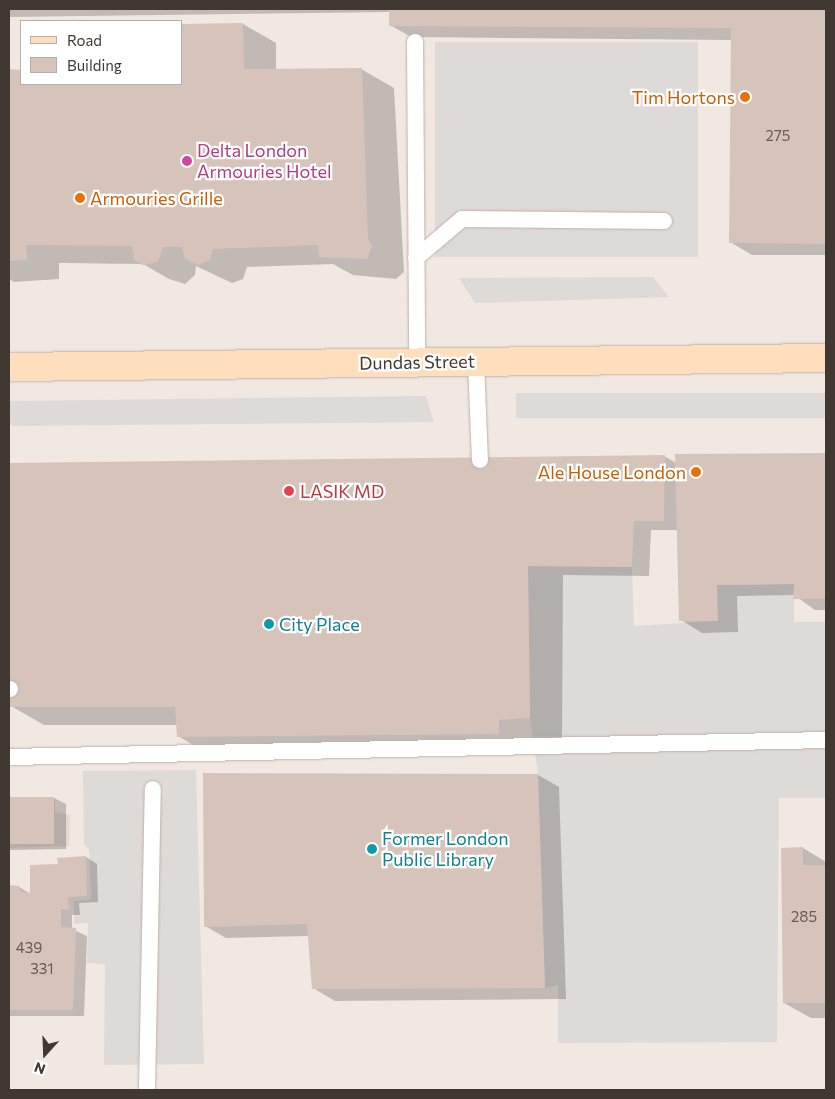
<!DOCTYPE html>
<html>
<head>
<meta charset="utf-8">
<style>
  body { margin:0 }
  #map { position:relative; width:835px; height:1099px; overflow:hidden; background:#f1e8e2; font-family:Commissioner,sans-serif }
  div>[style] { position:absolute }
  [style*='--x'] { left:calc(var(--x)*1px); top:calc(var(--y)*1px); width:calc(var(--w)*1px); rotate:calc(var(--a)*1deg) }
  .residential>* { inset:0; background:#e5d9d0 }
  .parking>* { inset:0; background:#dedad8; transform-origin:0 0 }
  .shadow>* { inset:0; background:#0003 }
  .building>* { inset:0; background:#d6c4ba; transform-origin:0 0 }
  .roads { filter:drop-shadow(0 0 1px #bfb1a7) drop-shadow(0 0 1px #bfb1a7) }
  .lane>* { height:16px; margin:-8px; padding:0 8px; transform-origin:8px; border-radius:8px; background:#fff }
  .secondary>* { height:28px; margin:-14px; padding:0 14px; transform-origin:14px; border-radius:14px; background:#ffdebe }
  .dots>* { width:14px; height:14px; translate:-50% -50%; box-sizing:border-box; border:2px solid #fff; border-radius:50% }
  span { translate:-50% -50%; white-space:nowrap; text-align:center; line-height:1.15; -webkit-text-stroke:4.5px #fff; paint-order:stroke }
  .number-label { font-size:15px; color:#675b54 }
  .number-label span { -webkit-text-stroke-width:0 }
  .food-label { font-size:18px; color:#c56008 }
  .right { translate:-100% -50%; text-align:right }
  .left { translate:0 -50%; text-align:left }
  .hotel-label { font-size:18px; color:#b23c85 }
  .street-label { font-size:18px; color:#423832 }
  .health-label { font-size:18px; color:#be3a42 }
  .culture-label { font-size:18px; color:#0d838f }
  .frame { position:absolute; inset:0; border:10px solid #423832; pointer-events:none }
  .legend { position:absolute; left:20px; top:20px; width:162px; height:65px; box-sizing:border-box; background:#fff; border:1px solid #b3afad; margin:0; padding:6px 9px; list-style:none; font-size:15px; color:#423832 }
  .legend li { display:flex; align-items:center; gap:10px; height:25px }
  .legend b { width:25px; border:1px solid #b3afad }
  .north { position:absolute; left:20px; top:1029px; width:50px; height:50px; -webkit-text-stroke:4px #fff; paint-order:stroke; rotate:200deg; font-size:14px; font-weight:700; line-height:20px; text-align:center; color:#423832 }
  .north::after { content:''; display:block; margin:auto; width:18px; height:22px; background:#423832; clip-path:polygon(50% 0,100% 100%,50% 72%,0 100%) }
</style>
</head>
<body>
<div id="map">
  <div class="residential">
    <i style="clip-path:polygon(9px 797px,55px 798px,55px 812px,70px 815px,69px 846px,9px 848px)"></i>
  </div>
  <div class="parking">
    <i style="left:435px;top:42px;width:263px;height:215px"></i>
    <i style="clip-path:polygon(653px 277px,669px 297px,475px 303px,459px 278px)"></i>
    <i style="left:826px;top:393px;width:25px;height:310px;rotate:90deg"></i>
    <i style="clip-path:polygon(426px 396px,434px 422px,12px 426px,9px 421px,9px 401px)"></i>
    <i style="clip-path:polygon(528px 566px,632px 567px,634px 626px,717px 621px,717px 585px,794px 584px,794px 622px,826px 622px,826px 798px,779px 798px,777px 1042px,558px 1043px,558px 985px,545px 988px,538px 774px,530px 718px)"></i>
    <i style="clip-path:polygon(196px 770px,204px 1064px,104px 1065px,105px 964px,87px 963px,88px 923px,74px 924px,74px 901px,90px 900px,91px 895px,89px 850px,84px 844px,83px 771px)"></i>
  </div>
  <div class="shadow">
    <i style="clip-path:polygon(9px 9px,826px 9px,826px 255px,752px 255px,730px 242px,732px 40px,411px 37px,390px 25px,390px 12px,9px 17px)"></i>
    <i style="clip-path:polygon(243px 24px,276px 43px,276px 70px,361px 69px,394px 88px,404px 272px,396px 279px,353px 275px,333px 264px,247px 267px,243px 279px,232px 283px,196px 266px,195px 275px,185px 284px,169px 279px,143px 264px,59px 263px,59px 279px,14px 282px,9px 279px,9px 70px,21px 70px,21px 84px,181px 84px)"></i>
    <i style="clip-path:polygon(676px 455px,826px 455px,826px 610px,815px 610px,794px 595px,737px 596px,738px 632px,702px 633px,681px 620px,678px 530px,651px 530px,649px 576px,563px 575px,562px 737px,212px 756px,178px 736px,178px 725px,44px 725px,11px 706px,9px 464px,664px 456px,676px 463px)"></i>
    <i style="clip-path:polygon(538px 775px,559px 787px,566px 999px,335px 1001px,313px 988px,309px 936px,226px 938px,205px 926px)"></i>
    <i style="clip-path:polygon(9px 798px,54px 798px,66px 804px,66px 849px,9px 850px)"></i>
    <i style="clip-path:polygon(803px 848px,826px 862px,826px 1018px,811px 1018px,784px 1003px)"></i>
    <i style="clip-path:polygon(86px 857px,97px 864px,98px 902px,79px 903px,80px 915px,72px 915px,72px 929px,87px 936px,84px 1016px,9px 1016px,9px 886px,19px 887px,31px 894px,59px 865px)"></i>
  </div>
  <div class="building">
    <i style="clip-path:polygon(389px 9px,826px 9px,826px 244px,729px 243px,731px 28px,389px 26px)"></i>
    <i style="clip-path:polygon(243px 23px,244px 69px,362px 68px,368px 238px,372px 247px,367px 259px,319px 257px,318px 245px,213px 249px,210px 260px,198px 265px,185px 259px,182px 247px,163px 247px,158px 262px,142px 265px,134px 260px,132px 246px,26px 245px,27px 260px,9px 261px,9px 69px,21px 70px,21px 84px,181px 84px,181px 24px)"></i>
    <i style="clip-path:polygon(826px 453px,826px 599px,793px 599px,794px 584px,717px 585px,718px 621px,679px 621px,675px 454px)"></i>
    <i style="clip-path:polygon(665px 455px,664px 521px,634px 521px,632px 567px,528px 566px,530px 718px,499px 720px,499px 734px,177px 737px,175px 707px,10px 707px,9px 463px)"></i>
    <i style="clip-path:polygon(203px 773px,538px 774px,545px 988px,312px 989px,307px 924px,204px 927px)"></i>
    <i style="left:9px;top:797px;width:45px;height:47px"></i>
    <i style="clip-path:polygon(803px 847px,803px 865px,826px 865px,826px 1003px,783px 1003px,781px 848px)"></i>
    <i style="clip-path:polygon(86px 856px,87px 896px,68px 897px,69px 910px,61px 909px,61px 927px,76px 928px,73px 1010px,9px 1010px,9px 885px,19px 886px,21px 892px,30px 893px,30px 865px,58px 864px,57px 858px)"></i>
  </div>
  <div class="roads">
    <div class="lane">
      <i style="--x:415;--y:42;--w:321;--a:89.6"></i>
      <i style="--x:416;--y:258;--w:60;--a:-40.3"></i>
      <i style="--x:462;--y:219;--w:202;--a:0.6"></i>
      <i style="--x:476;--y:362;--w:98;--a:87.7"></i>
      <i style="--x:9;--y:689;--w:1;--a:0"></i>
      <i style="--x:9;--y:757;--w:817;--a:-1.19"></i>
      <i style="--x:147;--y:1090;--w:301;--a:-88.9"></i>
    </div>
    <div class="secondary">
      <i style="--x:9;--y:367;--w:817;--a:-0.63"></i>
    </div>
  </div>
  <div class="dots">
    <i style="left:745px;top:97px;background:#e8710a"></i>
    <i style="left:187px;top:161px;background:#d1479c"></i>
    <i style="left:80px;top:198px;background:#e8710a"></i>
    <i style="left:696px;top:472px;background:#e8710a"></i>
    <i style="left:289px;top:491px;background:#e0444e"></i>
    <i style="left:269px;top:624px;background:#0f9aa8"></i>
    <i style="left:372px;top:849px;background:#0f9aa8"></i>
  </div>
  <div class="number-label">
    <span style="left:778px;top:136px">275</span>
    <span style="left:804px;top:917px">285</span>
    <span style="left:29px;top:948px">439</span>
    <span style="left:42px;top:969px">331</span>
  </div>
  <div class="food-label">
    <span class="right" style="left:735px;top:97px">Tim Hortons</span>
    <span class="left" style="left:90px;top:198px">Armouries Grille</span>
    <span class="right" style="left:686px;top:472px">Ale House London</span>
  </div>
  <div class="hotel-label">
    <span class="left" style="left:197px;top:161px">Delta London<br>Armouries Hotel</span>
  </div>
  <div class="street-label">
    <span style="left:417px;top:362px;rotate:-1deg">Dundas Street</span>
  </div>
  <div class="health-label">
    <span class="left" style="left:300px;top:491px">LASIK MD</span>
  </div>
  <div class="culture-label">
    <span class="left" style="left:279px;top:624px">City Place</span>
    <span class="left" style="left:382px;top:849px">Former London<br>Public Library</span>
  </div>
  <div class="frame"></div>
  <ul class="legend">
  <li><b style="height:6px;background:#ffdebe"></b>Road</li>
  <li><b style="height:14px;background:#d6c4ba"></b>Building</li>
  </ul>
  <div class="north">N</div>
</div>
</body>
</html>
